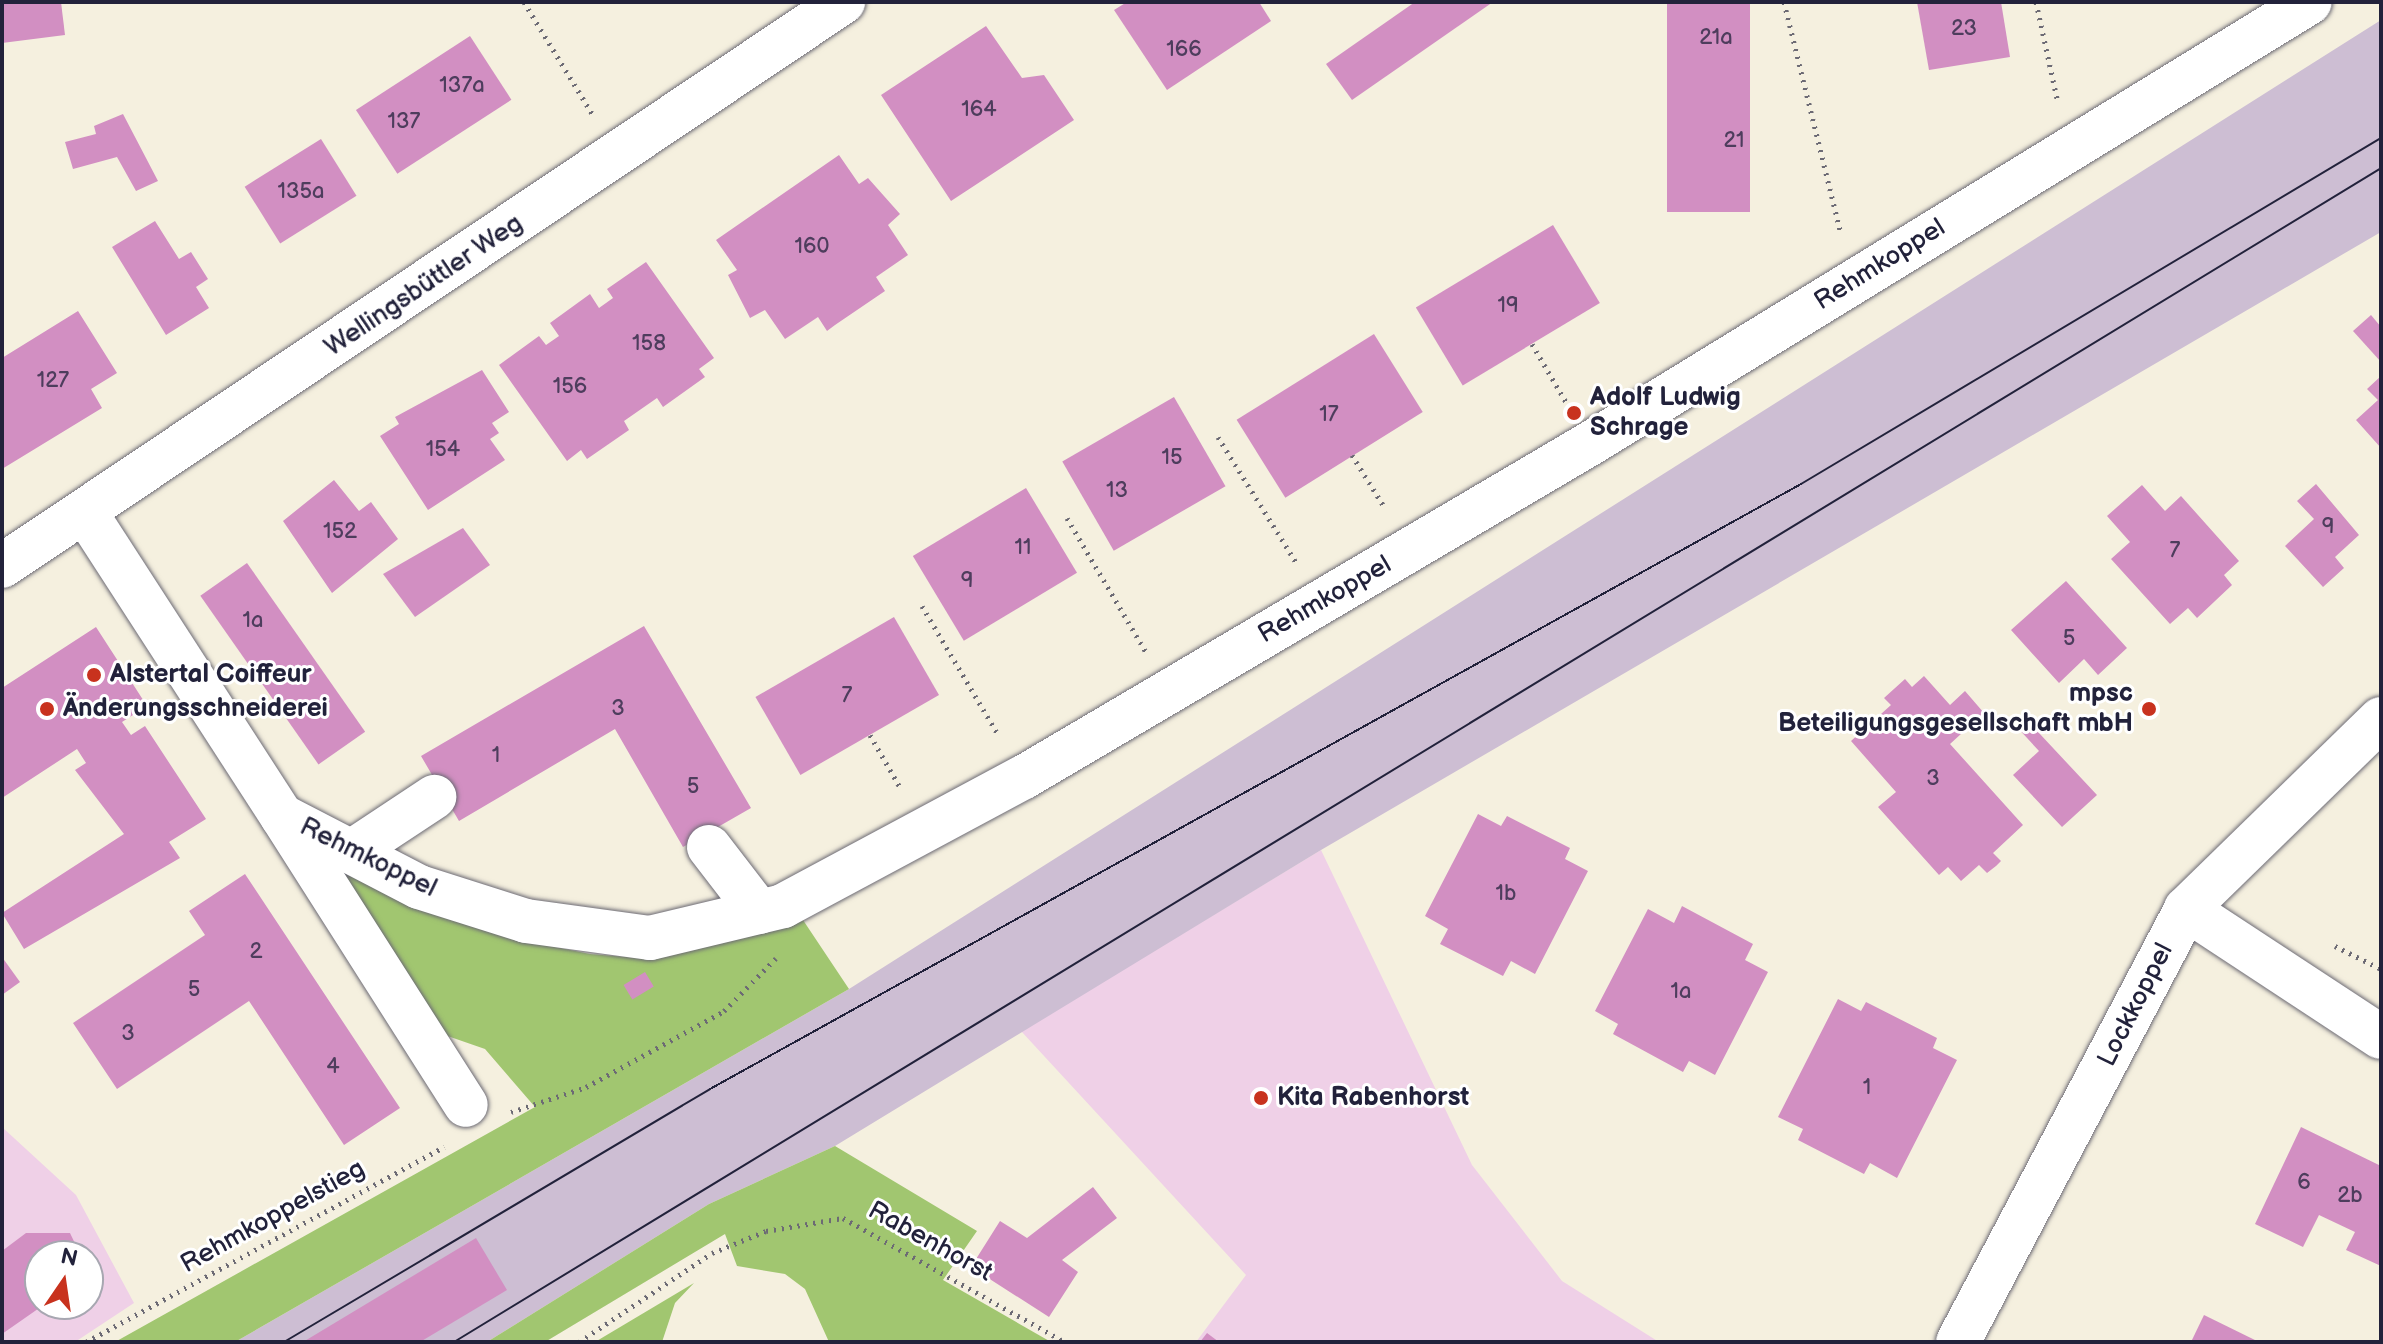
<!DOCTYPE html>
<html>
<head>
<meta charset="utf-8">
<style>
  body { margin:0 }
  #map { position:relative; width:2383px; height:1344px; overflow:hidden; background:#f5f0df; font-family:"Balsamiq Sans",sans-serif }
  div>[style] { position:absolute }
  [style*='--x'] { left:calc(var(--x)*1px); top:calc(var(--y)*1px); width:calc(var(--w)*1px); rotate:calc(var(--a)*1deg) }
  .built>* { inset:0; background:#efd0e7 }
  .industrial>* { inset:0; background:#cdbed3 }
  .green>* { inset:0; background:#a1c670 }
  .building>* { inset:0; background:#d28fc2; transform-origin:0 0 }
  .path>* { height:5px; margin-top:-2.5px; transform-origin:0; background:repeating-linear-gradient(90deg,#6c6a74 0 2px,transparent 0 8px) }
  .roads { filter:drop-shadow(0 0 2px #6c6a74) drop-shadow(0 0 2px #6c6a74) }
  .minor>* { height:44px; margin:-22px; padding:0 22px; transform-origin:22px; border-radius:22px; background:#fff }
  .major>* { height:44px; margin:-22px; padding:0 22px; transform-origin:22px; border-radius:22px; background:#fff }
  .tram>* { height:2px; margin:-1px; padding:0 1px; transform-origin:1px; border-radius:1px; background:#22223b }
  .dots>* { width:22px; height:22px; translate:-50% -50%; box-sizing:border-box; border:4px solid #fff; border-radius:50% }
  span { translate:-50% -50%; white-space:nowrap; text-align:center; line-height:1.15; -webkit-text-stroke:6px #fff; paint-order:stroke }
  .number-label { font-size:22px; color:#4e3d5d }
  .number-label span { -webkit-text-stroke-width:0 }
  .street-label { font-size:26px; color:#22223b }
  .poi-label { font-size:26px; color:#22223b; font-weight:700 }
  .left { translate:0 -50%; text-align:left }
  .right { translate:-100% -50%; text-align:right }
  .frame { position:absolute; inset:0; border:4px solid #22223b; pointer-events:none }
  .north { position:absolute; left:24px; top:1240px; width:80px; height:80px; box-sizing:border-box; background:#fff; border:2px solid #a7a7b1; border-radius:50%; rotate:13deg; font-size:22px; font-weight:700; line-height:32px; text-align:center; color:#22223b }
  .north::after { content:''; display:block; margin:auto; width:28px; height:36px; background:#c8321e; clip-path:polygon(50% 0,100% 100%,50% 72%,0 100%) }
</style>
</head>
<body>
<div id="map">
  <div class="built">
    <i style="clip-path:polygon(1321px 850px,1472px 1165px,1562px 1281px,1659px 1342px,1196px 1342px,1246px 1275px,1021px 1031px)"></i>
    <i style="clip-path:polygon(evenodd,2px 1127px,76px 1195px,134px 1303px,75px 1342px,2px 1342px,2px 1127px,40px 1256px,88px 1256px,88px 1304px,40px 1304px,40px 1256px)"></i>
  </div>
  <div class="industrial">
    <i style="clip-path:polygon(2381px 20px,2381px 232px,1321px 850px,835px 1146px,709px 1204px,487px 1342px,235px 1342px,849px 989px)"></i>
  </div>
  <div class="green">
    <i style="clip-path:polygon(341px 871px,531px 942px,590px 954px,651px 959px,803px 920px,849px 989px,235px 1342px,115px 1342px,535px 1107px,485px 1049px,436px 1032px)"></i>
    <i style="clip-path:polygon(835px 1146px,977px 1231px,943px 1280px,1051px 1342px,829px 1342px,805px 1289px,785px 1274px,737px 1266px,725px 1234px,545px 1342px,487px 1342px,709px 1204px)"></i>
    <i style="clip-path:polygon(694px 1283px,675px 1303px,662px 1342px,595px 1342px)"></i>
  </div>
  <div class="building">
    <i style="clip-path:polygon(2px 2px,61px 2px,65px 35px,2px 43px)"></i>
    <i style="clip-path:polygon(1127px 2px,1259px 2px,1271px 21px,1167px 90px,1114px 10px)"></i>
    <i style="clip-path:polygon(1415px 2px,1493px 2px,1352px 100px,1326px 64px)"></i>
    <i style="left:1667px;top:2px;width:83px;height:210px"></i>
    <i style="clip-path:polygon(1917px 2px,2001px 2px,2010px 57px,1929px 70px)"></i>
    <i style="clip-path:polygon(986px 26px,1022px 78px,1044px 75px,1074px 120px,951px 201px,881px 95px)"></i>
    <i style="left:470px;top:36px;width:76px;height:136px;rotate:57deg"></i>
    <i style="clip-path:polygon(123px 114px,158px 181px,136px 191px,117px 157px,73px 169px,65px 142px,96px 134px,94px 126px)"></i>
    <i style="left:321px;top:139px;width:67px;height:90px;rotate:58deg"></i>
    <i style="clip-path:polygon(839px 155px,859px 184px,868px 178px,900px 214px,888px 225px,908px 255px,876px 277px,885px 291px,835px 325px,827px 331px,818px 317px,785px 339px,765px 310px,750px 318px,728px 275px,737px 270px,716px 240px)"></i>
    <i style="clip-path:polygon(155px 221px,179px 259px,191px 252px,208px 279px,196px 287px,209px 308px,166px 335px,112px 247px)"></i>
    <i style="left:1553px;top:225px;width:91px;height:160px;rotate:59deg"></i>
    <i style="clip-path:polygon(646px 262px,714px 358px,699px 369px,705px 377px,663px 407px,657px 398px,624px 421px,629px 430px,587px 459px,581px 450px,567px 461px,499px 365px,539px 336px,546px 345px,559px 336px,550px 323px,590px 294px,599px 308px,613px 298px,607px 289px)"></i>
    <i style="clip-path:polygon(78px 311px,117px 373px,91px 389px,102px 408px,2px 469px,2px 358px)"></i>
    <i style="clip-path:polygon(2371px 315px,2381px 327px,2381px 362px,2353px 331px)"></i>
    <i style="left:1374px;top:334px;width:92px;height:162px;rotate:58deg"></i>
    <i style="clip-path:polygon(482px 370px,509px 412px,492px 423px,499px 433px,490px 439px,505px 460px,428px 510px,380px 436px,399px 424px,395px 417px)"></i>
    <i style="clip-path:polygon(2381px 376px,2381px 448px,2356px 420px,2378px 400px,2367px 389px)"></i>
    <i style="left:1174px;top:397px;width:103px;height:129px;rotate:60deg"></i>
    <i style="clip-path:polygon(334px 480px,359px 511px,371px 502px,398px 539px,332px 593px,283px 521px)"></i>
    <i style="clip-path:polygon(2316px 484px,2359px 535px,2335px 557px,2344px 568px,2323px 587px,2285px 546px,2314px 519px,2297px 501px)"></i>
    <i style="clip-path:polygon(2142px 485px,2165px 511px,2181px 496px,2239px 561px,2224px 575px,2232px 585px,2197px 618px,2188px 608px,2170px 624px,2111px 559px,2130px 542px,2107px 516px)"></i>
    <i style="left:1026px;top:488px;width:99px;height:132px;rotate:59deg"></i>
    <i style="clip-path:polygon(463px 528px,490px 565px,415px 617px,383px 574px)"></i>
    <i style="left:247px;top:563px;width:206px;height:57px;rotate:55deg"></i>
    <i style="clip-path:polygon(2066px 581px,2127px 648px,2098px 675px,2084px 659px,2059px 683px,2011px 630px)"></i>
    <i style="left:894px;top:617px;width:90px;height:160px;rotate:60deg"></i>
    <i style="clip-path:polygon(644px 626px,751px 808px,683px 847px,615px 729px,459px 821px,421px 756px)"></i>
    <i style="clip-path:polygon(96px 627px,147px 706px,122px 722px,131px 735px,145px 726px,206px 819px,169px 842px,180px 858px,24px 949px,2px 913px,124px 834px,75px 770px,86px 763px,77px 749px,2px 798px,2px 688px)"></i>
    <i style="clip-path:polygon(1924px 676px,1950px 705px,1965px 691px,1984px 713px,1950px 744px,2023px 825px,1993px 853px,2001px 861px,1996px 866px,1987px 873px,1979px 865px,1961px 881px,1948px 867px,1939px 875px,1878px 807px,1896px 792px,1851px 741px,1891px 705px,1884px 698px,1905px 679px,1912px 687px)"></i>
    <i style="clip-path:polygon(2024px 717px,2097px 795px,2062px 827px,2013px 775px,2039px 751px,2015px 725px)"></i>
    <i style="clip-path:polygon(1478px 814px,1501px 826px,1507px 816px,1570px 848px,1565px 859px,1588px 871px,1535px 974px,1511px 961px,1503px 976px,1440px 944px,1448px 929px,1425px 916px)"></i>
    <i style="clip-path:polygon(245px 874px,400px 1108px,344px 1145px,249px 1001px,117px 1089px,73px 1023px,205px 935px,189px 911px)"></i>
    <i style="clip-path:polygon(1682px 906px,1753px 944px,1745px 960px,1768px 972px,1715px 1075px,1689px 1061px,1683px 1072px,1613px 1034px,1618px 1024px,1595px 1011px,1648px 909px,1674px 923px)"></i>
    <i style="clip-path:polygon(2px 957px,20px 982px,2px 995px)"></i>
    <i style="left:645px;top:972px;width:17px;height:25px;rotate:59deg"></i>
    <i style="clip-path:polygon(1838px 999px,1861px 1011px,1866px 1002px,1937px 1038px,1933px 1048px,1957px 1060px,1897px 1178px,1870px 1163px,1864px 1174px,1798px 1140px,1803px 1129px,1778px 1117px)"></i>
    <i style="clip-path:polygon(2301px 1127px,2381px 1166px,2381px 1266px,2346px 1250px,2355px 1232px,2319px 1215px,2303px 1247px,2255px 1224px)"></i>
    <i style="clip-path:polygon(1093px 1187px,1117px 1218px,1062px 1260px,1078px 1272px,1049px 1317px,971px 1267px,1000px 1221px,1027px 1238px)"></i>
    <i style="clip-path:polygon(26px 1233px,70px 1233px,81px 1256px,40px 1256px,45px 1304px,2px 1334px,2px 1251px)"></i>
    <i style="clip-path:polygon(476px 1238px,507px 1290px,420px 1342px,303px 1342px)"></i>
    <i style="clip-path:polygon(2204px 1315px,2259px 1342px,2191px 1342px)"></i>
    <i style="clip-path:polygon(1207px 1333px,1219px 1342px,1200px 1342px)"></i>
  </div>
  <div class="path">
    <i style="--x:524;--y:2;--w:132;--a:58.6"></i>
    <i style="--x:1784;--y:2;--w:239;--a:76.2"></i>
    <i style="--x:2036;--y:2;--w:103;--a:77.7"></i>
    <i style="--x:1532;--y:344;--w:67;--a:59.6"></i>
    <i style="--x:1218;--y:437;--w:150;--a:58.1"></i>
    <i style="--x:1352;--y:455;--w:62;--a:58.1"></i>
    <i style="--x:1067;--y:518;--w:156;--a:59.5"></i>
    <i style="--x:922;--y:606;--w:151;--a:59.4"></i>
    <i style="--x:870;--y:735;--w:62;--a:60.1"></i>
    <i style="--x:2335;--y:946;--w:51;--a:26.6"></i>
    <i style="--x:511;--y:1112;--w:79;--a:-18.4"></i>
    <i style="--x:586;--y:1087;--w:158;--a:-28.8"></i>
    <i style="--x:724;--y:1011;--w:74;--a:-45.5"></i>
    <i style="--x:86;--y:1342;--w:408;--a:-28.6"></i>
    <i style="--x:579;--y:1342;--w:160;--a:-33.8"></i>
    <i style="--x:712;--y:1253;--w:58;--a:-22.2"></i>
    <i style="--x:766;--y:1231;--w:78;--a:-9.6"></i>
    <i style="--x:843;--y:1218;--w:254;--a:29.2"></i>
  </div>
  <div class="roads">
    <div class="minor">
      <i style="--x:85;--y:512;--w:362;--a:57.1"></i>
      <i style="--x:282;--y:816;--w:154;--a:27.4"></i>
      <i style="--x:419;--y:887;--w:112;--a:17.6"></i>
      <i style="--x:526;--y:921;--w:125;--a:7.8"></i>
      <i style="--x:650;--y:938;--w:137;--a:-13.5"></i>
      <i style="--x:783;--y:906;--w:273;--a:-28.2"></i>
      <i style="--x:1024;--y:777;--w:658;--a:-30.5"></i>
      <i style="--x:1591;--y:443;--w:843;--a:-31.52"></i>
      <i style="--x:283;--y:818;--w:340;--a:57.5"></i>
      <i style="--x:709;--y:847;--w:82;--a:52.4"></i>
      <i style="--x:351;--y:852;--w:100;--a:-33.5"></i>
      <i style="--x:2186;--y:909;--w:233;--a:33.3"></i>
      <i style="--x:1958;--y:1342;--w:489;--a:-62.2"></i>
      <i style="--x:2186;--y:909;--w:272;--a:-44.3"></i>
    </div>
    <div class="major">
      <i style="--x:2;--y:566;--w:1013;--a:-33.85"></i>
    </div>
  </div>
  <div class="tram">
    <i style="--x:284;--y:1342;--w:495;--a:-30.7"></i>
    <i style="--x:710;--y:1089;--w:1248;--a:-29.01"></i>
    <i style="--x:1801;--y:484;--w:675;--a:-30.82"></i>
    <i style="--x:454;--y:1342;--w:2256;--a:-31.35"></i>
  </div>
  <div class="dots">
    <i style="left:1574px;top:413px;background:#c8321e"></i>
    <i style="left:94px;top:675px;background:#c8321e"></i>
    <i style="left:47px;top:709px;background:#c8321e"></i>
    <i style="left:2149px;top:709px;background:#c8321e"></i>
    <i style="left:1261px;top:1098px;background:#c8321e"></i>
  </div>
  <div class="number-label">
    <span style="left:1964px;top:29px">23</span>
    <span style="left:1716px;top:38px">21a</span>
    <span style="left:1184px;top:50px">166</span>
    <span style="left:462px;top:86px">137a</span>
    <span style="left:979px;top:110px">164</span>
    <span style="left:404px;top:122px">137</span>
    <span style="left:1734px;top:141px">21</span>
    <span style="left:301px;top:192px">135a</span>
    <span style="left:812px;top:247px">160</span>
    <span style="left:1508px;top:306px">19</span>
    <span style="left:649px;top:344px">158</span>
    <span style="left:53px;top:381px">127</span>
    <span style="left:570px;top:387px">156</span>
    <span style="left:1329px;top:415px">17</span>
    <span style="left:443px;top:450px">154</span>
    <span style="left:1172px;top:458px">15</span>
    <span style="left:1117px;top:491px">13</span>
    <span style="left:2328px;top:527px">9</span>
    <span style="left:340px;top:532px">152</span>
    <span style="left:1023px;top:548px">11</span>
    <span style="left:2175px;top:551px">7</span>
    <span style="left:967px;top:581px">9</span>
    <span style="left:253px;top:621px">1a</span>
    <span style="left:2069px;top:639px">5</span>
    <span style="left:847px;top:696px">7</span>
    <span style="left:618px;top:709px">3</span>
    <span style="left:496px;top:756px">1</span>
    <span style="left:1933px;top:779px">3</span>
    <span style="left:693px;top:787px">5</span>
    <span style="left:1506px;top:894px">1b</span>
    <span style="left:256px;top:952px">2</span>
    <span style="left:194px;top:990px">5</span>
    <span style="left:1681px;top:992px">1a</span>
    <span style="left:128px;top:1034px">3</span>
    <span style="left:333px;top:1067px">4</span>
    <span style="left:1867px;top:1088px">1</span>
    <span style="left:2304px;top:1183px">6</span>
    <span style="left:2350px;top:1196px">2b</span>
  </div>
  <div class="street-label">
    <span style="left:1880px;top:265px;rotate:-32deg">Rehmkoppel</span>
    <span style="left:424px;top:286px;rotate:-34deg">Wellingsbüttler Weg</span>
    <span style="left:1325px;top:600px;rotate:-30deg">Rehmkoppel</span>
    <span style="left:368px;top:858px;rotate:26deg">Rehmkoppel</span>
    <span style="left:2136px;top:1005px;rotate:-63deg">Lockkoppel</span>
    <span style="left:273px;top:1217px;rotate:-29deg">Rehmkoppelstieg</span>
    <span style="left:930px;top:1242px;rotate:29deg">Rabenhorst</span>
  </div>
  <div class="poi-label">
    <span class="left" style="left:1590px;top:413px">Adolf Ludwig<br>Schrage</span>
    <span class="left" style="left:110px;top:675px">Alstertal Coiffeur</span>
    <span class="right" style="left:2133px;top:709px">mpsc<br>Beteiligungsgesellschaft mbH</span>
    <span class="left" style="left:63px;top:709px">Änderungsschneiderei</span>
    <span class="left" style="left:1277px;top:1098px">Kita Rabenhorst</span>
  </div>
  <div class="frame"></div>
  <div class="north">N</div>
</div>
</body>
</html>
